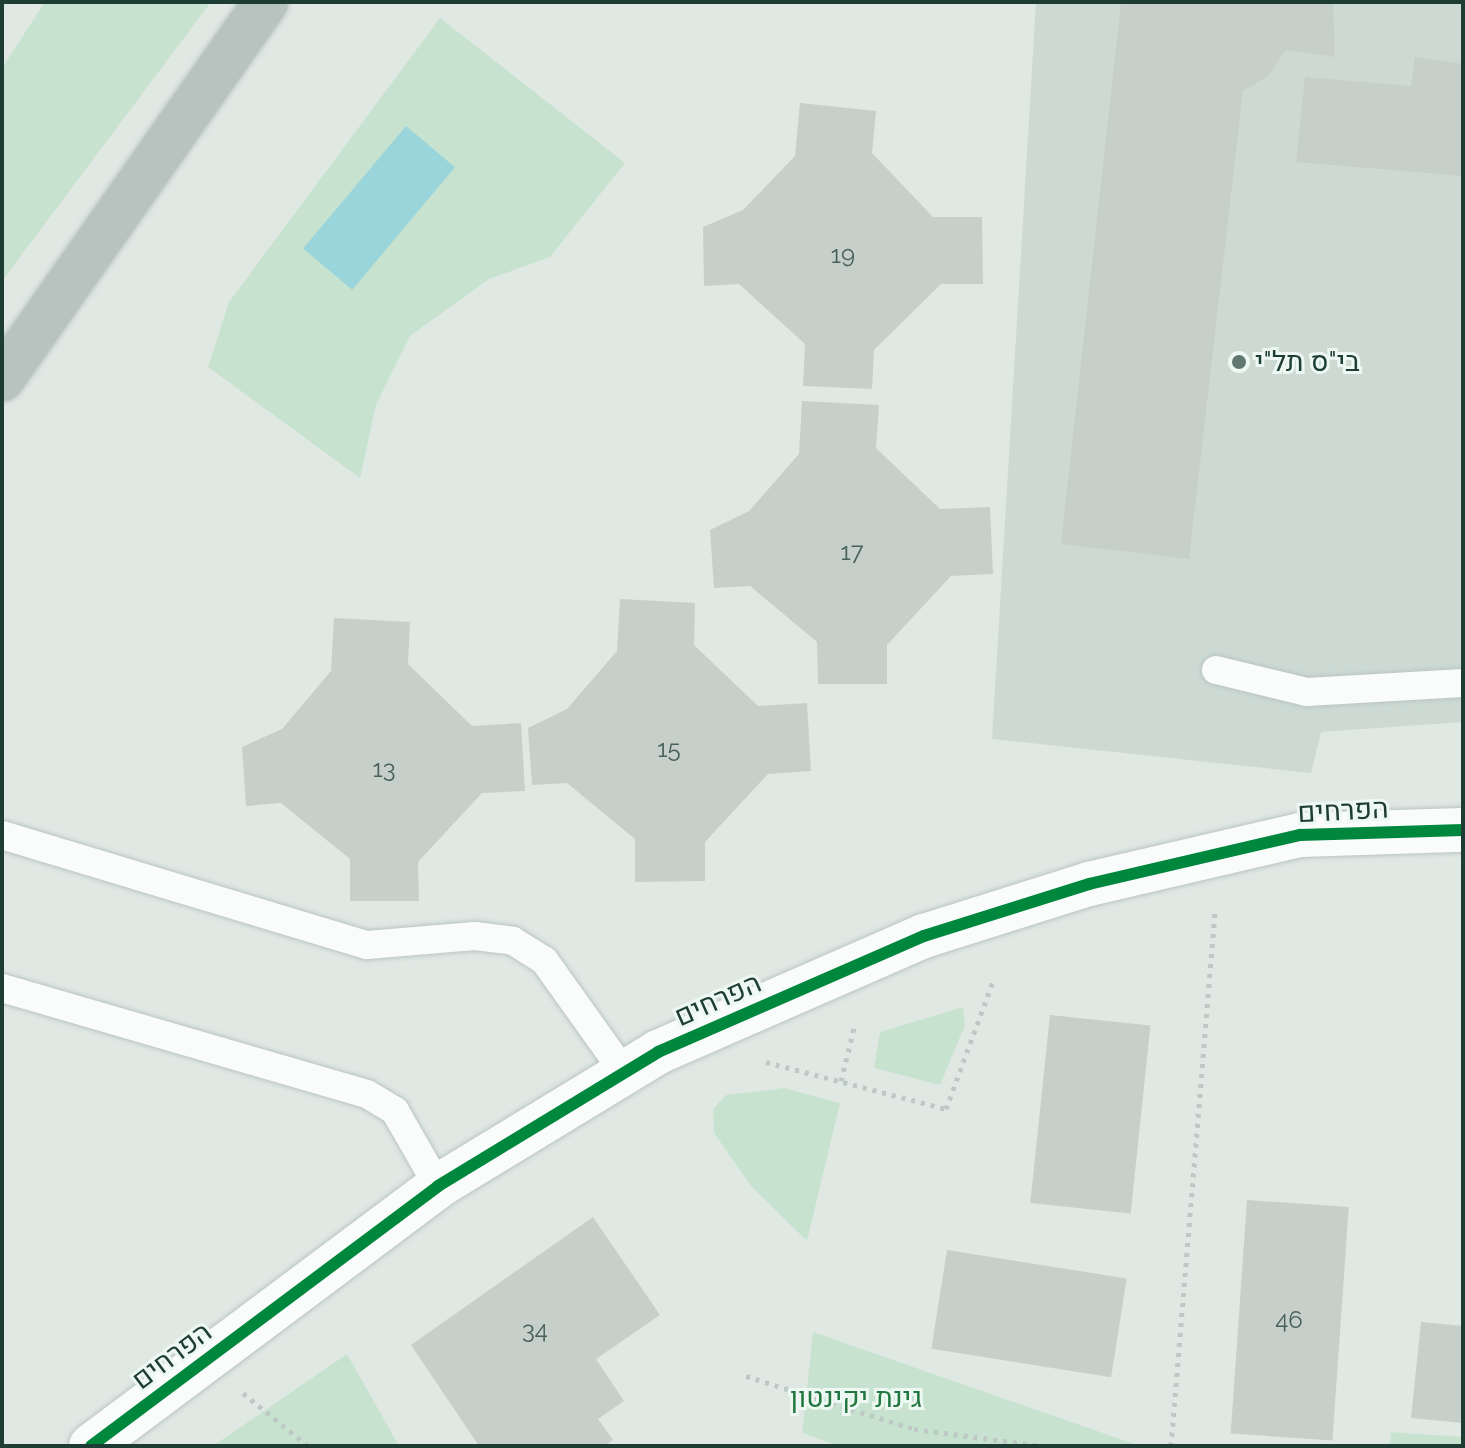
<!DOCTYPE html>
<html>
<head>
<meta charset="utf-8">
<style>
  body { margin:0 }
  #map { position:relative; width:1465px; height:1448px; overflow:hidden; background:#e0e8e4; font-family:Raleway,Heebo,sans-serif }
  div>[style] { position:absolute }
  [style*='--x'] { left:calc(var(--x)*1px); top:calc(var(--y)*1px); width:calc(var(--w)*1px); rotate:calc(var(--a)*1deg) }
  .built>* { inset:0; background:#cddad4 }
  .green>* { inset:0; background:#c7e3cf }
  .water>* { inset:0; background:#9bd5dc; transform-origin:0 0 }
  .building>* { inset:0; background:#c7cfcb; transform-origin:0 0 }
  .path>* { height:5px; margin-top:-2.5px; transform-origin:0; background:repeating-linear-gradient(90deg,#bec9c6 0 4px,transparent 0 10px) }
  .roads { filter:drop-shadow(0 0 2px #bac5c1) drop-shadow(0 0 2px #bac5c1) }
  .service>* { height:28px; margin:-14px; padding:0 14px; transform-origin:14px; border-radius:14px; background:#fafcfb }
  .minor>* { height:44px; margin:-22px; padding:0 22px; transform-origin:22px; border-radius:22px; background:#fafcfb }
  .motorway>* { height:44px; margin:-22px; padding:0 22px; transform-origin:22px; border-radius:22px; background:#b8c2bf }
  .cycleway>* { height:12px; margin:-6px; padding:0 6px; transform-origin:6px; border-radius:6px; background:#00873e }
  .dots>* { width:22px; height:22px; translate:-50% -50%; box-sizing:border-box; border:4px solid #eef8f2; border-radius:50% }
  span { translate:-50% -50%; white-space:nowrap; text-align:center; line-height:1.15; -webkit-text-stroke:6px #eef8f2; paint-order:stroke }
  .number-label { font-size:24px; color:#48625a }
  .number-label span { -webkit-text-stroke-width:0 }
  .poi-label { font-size:28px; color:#1d3c33 }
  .left { translate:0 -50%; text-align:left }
  .street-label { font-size:28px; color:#1d3c33 }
  .park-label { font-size:28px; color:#237741 }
  .frame { position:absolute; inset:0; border:4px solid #1d3c33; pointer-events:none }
</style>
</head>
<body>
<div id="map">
  <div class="built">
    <i style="clip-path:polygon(1036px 2px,1463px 2px,1463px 722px,1321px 732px,1311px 773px,992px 739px)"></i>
  </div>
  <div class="green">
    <i style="clip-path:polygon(45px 2px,211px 2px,2px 281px,2px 68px)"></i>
    <i style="clip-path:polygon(440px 18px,625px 163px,550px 257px,489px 279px,410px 336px,376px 405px,360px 478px,208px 367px,229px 302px)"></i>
    <i style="clip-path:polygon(963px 1007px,965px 1025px,940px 1085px,874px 1068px,880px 1032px)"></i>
    <i style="clip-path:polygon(784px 1088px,840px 1103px,807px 1241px,752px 1187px,714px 1133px,713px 1109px,726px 1095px)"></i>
    <i style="clip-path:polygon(813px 1332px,1140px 1446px,839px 1446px,802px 1433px)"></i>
    <i style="clip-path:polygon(347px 1354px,399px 1446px,213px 1446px)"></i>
    <i style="clip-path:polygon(1391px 1432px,1463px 1437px,1463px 1446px,1390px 1446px)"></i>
  </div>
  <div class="water">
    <i style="left:406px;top:126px;width:64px;height:160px;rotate:40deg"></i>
  </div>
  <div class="building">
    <i style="clip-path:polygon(1121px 2px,1333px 2px,1335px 57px,1286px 50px,1268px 76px,1243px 91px,1189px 559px,1061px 544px)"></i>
    <i style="clip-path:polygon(1415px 57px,1463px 64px,1463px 176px,1296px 162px,1305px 77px,1411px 86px)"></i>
    <i style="clip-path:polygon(800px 103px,876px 111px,872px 153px,933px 217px,982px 217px,983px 284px,941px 284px,874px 350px,872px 389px,803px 386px,805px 344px,739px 284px,704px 286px,703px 227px,743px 210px,795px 156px)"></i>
    <i style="clip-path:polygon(802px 401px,879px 405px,876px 448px,940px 509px,990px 507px,993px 574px,951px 576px,887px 645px,887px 684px,818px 684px,817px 642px,750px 586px,714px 588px,710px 530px,749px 511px,799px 454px)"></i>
    <i style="clip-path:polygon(620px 599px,695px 603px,694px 645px,758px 706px,807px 703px,811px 771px,768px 774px,705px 842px,705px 881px,635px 882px,635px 839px,567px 783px,532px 785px,528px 728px,567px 709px,617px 651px)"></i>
    <i style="clip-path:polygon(334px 618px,410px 622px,408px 664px,472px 726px,521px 723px,525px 791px,482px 793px,418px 862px,419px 901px,350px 901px,350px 859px,281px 803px,246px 806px,242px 747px,282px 729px,331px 671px)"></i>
    <i style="left:1050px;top:1015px;width:101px;height:189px;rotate:6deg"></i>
    <i style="left:1247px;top:1200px;width:102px;height:234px;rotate:4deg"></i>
    <i style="clip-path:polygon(593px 1217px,660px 1315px,596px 1359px,624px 1401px,598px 1419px,613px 1440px,605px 1446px,479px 1446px,411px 1345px)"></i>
    <i style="left:947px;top:1250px;width:182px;height:100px;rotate:9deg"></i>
    <i style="clip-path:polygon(1421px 1322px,1463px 1326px,1463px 1423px,1411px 1418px)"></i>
  </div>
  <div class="path">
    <i style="--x:766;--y:1062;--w:186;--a:14.6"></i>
    <i style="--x:946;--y:1109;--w:136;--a:-69.8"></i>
    <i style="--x:841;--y:1081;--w:55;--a:-76.2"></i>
    <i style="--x:746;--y:1376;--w:176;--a:17.5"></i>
    <i style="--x:914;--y:1429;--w:129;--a:7.6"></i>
    <i style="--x:243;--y:1393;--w:84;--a:39.2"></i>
    <i style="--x:1171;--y:1446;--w:536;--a:-85.29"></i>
  </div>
  <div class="roads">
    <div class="service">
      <i style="--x:1216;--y:670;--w:94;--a:13.6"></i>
      <i style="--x:1307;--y:692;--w:156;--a:-3.3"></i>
      <i style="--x:2;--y:835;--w:381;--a:16.8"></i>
      <i style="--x:367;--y:945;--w:108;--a:-4.8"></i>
      <i style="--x:475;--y:936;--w:38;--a:7"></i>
      <i style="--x:513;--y:941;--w:36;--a:32"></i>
      <i style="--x:544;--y:960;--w:138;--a:54.5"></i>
      <i style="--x:2;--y:988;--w:380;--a:16.2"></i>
      <i style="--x:367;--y:1094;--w:33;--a:31"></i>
      <i style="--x:395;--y:1111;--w:86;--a:60.2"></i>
    </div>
    <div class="minor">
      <i style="--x:91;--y:1446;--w:434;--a:-36.8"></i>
      <i style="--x:438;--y:1186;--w:258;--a:-31.3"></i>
      <i style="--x:658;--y:1052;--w:290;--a:-23.6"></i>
      <i style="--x:924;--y:936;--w:173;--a:-17.5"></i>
      <i style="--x:1089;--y:884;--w:217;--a:-13.1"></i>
      <i style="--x:1300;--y:835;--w:163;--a:-1.8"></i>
    </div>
    <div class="motorway">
      <i style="--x:2;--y:379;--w:460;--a:-55"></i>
    </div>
  </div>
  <div class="cycleway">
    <i style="--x:91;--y:1446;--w:434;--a:-36.8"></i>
    <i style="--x:438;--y:1186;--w:258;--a:-31.3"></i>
    <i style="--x:658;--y:1052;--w:290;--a:-23.6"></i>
    <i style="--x:924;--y:936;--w:173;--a:-17.5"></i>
    <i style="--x:1089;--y:884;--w:217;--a:-13.1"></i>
    <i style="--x:1300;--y:835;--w:163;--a:-1.8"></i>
  </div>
  <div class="dots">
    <i style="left:1239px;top:362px;background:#617871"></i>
  </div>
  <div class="number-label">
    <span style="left:843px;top:255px">19</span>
    <span style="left:852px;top:552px">17</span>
    <span style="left:669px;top:749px">15</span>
    <span style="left:384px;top:769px">13</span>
    <span style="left:1289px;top:1320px">46</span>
    <span style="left:535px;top:1330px">34</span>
  </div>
  <div class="poi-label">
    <span class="left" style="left:1255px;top:362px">בי"ס תל"י</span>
  </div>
  <div class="street-label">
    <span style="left:1343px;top:811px;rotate:-3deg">הפרחים</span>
    <span style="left:718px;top:1000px;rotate:-24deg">הפרחים</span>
    <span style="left:172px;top:1356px;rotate:-37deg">הפרחים</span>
  </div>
  <div class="park-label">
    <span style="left:856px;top:1398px">גינת יקינטון</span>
  </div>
  <div class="frame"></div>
</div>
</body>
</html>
